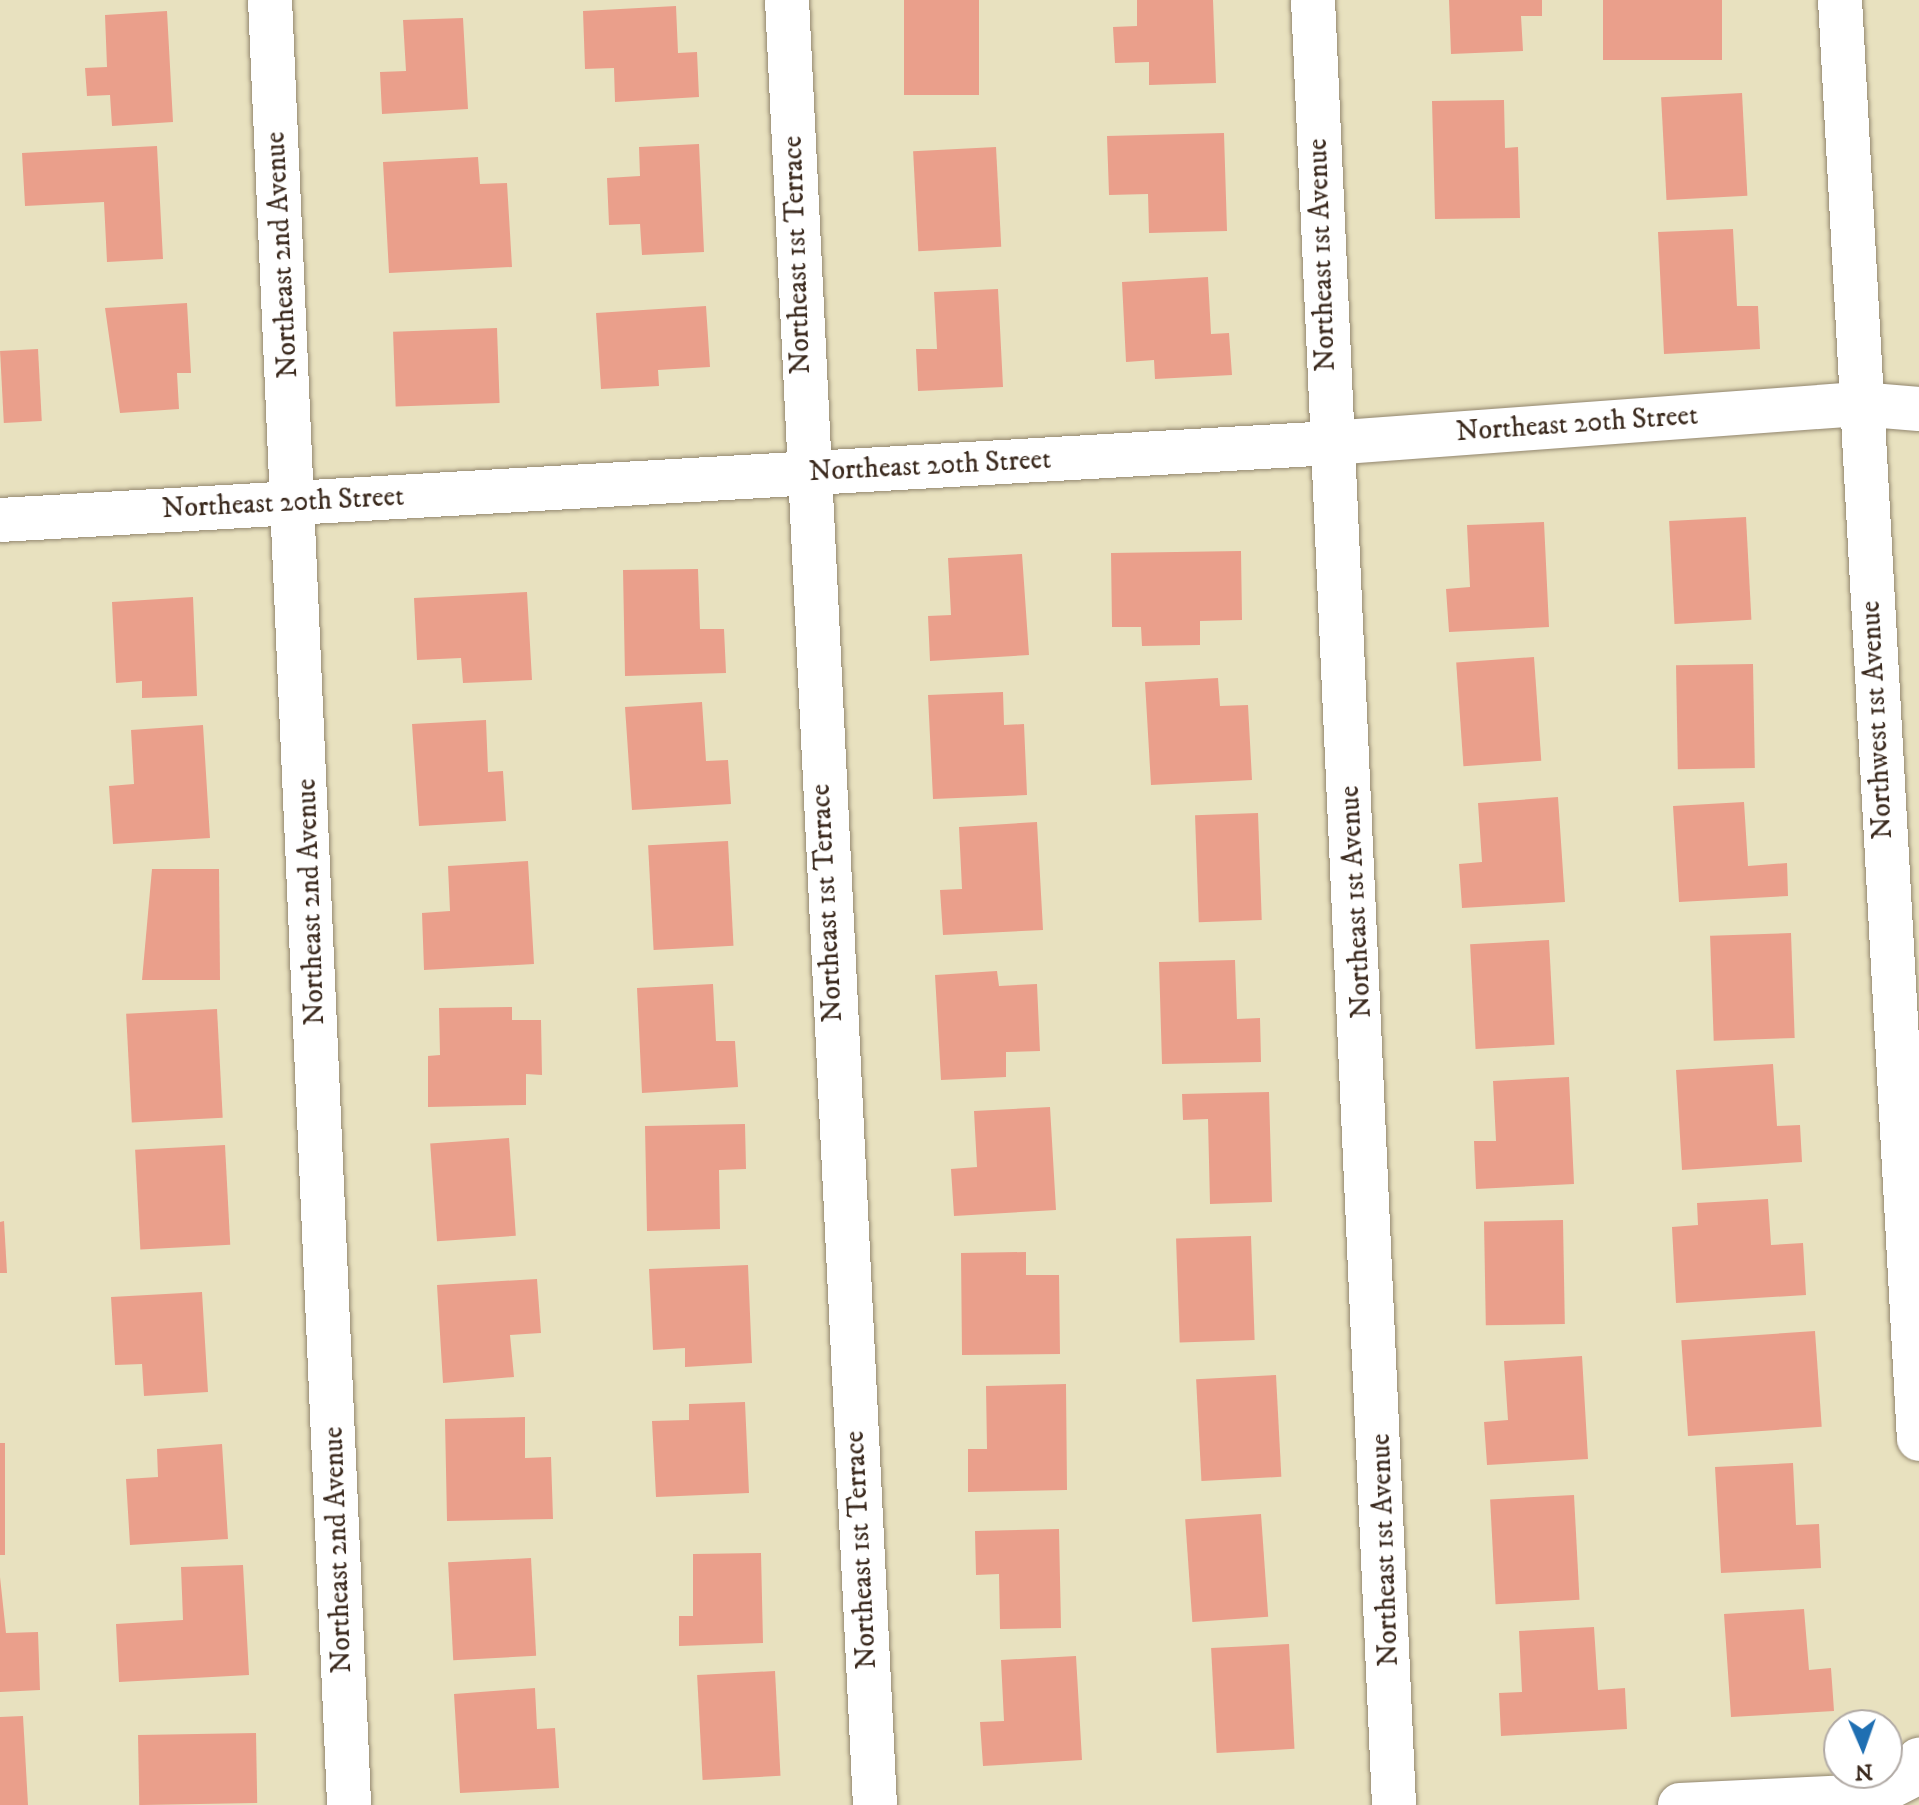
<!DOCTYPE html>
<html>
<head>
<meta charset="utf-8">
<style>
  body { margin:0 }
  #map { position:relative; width:1919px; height:1805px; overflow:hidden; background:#e8e1bf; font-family:"IM FELL DW Pica",serif }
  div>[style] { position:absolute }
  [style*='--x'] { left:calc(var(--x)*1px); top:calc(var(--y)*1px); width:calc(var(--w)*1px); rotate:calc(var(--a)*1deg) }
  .building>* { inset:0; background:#ea9f8b; transform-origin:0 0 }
  .roads { filter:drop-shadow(0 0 2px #92866e) drop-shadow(0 0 2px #92866e) }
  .minor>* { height:44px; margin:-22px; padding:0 22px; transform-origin:22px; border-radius:22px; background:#fff }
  span { translate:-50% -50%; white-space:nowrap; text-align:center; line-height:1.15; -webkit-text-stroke:6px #fff; paint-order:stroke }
  .street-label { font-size:28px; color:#3b2a1e }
  .north { position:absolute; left:1823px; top:1709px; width:80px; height:80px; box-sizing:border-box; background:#fff; border:2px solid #b1aaa5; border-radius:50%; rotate:178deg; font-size:22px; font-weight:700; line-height:32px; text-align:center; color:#3b2a1e }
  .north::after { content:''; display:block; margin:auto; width:28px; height:36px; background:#1f6fb2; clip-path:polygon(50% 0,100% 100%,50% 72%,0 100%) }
</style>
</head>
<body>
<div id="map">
  <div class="building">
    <i style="left:904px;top:0;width:75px;height:95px"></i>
    <i style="clip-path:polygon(1137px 0,1213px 0,1216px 83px,1149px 85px,1149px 62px,1115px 63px,1113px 27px,1137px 26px)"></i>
    <i style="clip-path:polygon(1449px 0,1542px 0,1542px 16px,1521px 16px,1523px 51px,1451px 54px)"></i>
    <i style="left:1603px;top:0;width:119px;height:60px"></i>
    <i style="clip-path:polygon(676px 6px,678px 53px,697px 52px,699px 97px,615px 102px,614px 68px,585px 69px,583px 11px)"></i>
    <i style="clip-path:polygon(167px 11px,173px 122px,112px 126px,110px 95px,87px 96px,85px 68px,107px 67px,105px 15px)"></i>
    <i style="clip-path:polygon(463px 18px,468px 109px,382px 114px,380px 72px,406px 71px,403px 20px)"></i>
    <i style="left:1742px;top:93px;width:103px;height:81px;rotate:87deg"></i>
    <i style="clip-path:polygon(1504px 100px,1505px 148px,1518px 147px,1520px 218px,1435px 219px,1432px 101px)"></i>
    <i style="clip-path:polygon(1224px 133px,1227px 231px,1149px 233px,1148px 194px,1109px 195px,1107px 136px)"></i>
    <i style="clip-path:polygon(699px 144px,704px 252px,642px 255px,640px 224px,609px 225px,607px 178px,640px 176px,639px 147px)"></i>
    <i style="clip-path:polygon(157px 146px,163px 259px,107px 262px,104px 202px,25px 206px,22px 153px)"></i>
    <i style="left:996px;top:147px;width:100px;height:83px;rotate:87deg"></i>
    <i style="clip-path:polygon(478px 157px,480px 184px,507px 183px,512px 267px,389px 273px,383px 162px)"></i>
    <i style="clip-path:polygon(1733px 229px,1737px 306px,1758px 306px,1760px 349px,1664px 354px,1658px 232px)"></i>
    <i style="clip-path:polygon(1208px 277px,1211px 334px,1229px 333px,1232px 375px,1155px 379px,1154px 360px,1126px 362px,1122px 282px)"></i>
    <i style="clip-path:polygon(998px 289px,1003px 387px,918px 391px,916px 349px,937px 349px,934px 292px)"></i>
    <i style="clip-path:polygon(187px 303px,191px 373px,177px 373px,179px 409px,120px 413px,105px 308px)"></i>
    <i style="clip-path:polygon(706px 306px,710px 367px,658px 370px,659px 386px,601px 389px,596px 313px)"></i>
    <i style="left:497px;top:328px;width:75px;height:104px;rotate:88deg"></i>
    <i style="left:38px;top:349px;width:72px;height:38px;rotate:87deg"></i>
    <i style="left:1746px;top:517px;width:103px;height:77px;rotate:87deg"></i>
    <i style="clip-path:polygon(1544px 522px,1549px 627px,1449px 632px,1446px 589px,1470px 587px,1467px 525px)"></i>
    <i style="clip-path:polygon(1241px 551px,1242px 620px,1200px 621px,1200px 645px,1142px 646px,1141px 627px,1112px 627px,1111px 553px)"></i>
    <i style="clip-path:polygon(1022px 554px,1029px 655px,930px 661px,928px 616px,951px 615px,948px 558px)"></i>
    <i style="clip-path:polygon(698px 569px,700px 629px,724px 629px,726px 673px,625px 676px,623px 570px)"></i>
    <i style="clip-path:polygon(527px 592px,532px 680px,463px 683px,461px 658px,417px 660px,414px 598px)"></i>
    <i style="clip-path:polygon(193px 597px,197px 696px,142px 698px,142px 681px,116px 683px,112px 602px)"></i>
    <i style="left:1534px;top:657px;width:104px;height:78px;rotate:86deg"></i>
    <i style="left:1753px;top:664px;width:104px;height:77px;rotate:89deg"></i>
    <i style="clip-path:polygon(1218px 678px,1220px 706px,1248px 705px,1252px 780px,1151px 785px,1145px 682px)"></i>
    <i style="clip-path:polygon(1003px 692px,1004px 725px,1024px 724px,1027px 795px,933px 799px,928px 695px)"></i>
    <i style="clip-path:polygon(702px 702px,706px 761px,728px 760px,731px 804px,632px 810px,625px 707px)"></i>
    <i style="clip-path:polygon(486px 720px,488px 772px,503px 771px,506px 821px,419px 826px,412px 724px)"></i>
    <i style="clip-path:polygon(203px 725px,210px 838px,113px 844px,109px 786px,134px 784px,131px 730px)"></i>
    <i style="clip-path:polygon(1558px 797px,1565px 902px,1462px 908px,1459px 864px,1482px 862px,1478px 803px)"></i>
    <i style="clip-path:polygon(1744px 802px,1748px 866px,1787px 863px,1788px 896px,1679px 902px,1673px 806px)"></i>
    <i style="left:1258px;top:813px;width:107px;height:63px;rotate:88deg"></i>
    <i style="clip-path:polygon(1037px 822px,1043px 930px,943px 935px,940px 890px,962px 889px,959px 827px)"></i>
    <i style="left:728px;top:841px;width:105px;height:80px;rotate:87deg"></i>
    <i style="clip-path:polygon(528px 861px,534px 964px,424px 970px,422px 913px,450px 911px,448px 866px)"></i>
    <i style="clip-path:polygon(152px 869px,219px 869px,220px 980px,142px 980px)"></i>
    <i style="left:1791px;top:933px;width:105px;height:81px;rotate:88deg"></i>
    <i style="left:1549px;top:940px;width:105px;height:79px;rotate:87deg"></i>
    <i style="clip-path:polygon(1235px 960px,1237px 1019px,1260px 1018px,1261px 1062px,1162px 1064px,1159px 962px)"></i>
    <i style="clip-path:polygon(997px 971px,999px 986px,1037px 984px,1040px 1051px,1006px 1052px,1006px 1077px,941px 1080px,935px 975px)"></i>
    <i style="clip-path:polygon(713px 984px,716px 1041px,735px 1041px,738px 1087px,642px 1093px,637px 988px)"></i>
    <i style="clip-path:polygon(512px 1007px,512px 1020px,541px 1020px,542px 1075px,526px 1074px,526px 1105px,428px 1107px,428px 1056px,440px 1055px,439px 1008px)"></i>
    <i style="left:217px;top:1009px;width:109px;height:91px;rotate:87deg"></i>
    <i style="clip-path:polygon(1773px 1064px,1777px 1126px,1800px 1125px,1802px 1162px,1682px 1170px,1676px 1070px)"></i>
    <i style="clip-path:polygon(1569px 1077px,1574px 1184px,1476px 1189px,1474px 1141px,1496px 1141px,1493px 1081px)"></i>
    <i style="clip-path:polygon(1269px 1092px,1272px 1202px,1210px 1204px,1208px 1119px,1183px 1120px,1182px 1094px)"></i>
    <i style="clip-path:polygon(1050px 1107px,1056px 1210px,954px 1216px,951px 1169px,977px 1167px,974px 1111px)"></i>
    <i style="clip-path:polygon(745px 1124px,746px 1169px,719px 1170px,720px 1229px,647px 1231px,645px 1126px)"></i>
    <i style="left:509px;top:1138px;width:98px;height:79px;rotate:86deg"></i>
    <i style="left:225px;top:1145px;width:100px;height:90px;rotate:87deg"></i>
    <i style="clip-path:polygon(1768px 1199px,1771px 1245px,1803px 1243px,1806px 1295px,1676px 1303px,1672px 1227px,1698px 1225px,1697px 1203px)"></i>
    <i style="left:1563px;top:1220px;width:104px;height:79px;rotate:89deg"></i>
    <i style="clip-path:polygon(4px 1221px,7px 1273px,0 1273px,0 1222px)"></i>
    <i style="left:1251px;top:1236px;width:104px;height:75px;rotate:88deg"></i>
    <i style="clip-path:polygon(1026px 1252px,1026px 1275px,1059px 1275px,1060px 1354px,962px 1355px,961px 1253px)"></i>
    <i style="clip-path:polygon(748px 1265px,752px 1363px,685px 1367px,685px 1348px,653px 1350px,649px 1269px)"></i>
    <i style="clip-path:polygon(537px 1279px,541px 1333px,510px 1335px,514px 1377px,443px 1383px,437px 1285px)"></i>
    <i style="clip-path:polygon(202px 1292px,208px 1392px,144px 1396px,142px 1364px,115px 1365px,111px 1297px)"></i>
    <i style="left:1815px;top:1331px;width:96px;height:134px;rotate:86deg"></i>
    <i style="clip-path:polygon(1582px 1356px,1588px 1459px,1487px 1465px,1484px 1422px,1508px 1420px,1504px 1361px)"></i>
    <i style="left:1276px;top:1375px;width:102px;height:80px;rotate:87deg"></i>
    <i style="clip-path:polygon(1066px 1384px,1067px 1490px,968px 1492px,968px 1449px,987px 1449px,986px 1386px)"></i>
    <i style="clip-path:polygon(745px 1402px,749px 1493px,656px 1497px,652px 1421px,689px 1420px,689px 1404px)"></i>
    <i style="clip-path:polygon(525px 1417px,525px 1458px,551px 1457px,553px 1519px,447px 1521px,445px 1419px)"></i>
    <i style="left:0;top:1443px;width:5px;height:112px"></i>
    <i style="clip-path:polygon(222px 1444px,228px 1539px,130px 1545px,126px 1479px,158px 1477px,157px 1449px)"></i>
    <i style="clip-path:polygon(1793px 1463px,1796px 1525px,1819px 1524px,1821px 1568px,1721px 1573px,1715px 1467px)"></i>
    <i style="left:1574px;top:1495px;width:105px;height:84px;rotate:87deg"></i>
    <i style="left:1261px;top:1514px;width:103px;height:76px;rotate:86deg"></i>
    <i style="clip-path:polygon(1059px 1529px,1061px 1628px,1000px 1629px,999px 1574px,976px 1575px,975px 1531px)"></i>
    <i style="clip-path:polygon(761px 1553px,763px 1643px,679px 1646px,679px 1616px,693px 1616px,693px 1554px)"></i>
    <i style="left:531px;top:1558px;width:98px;height:83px;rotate:87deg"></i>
    <i style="clip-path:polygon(243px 1565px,249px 1675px,119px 1682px,116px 1624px,183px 1620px,181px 1567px)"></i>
    <i style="clip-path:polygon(0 1577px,6px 1633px,38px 1632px,40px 1690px,0 1692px)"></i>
    <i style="clip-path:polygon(1804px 1609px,1809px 1670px,1831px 1668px,1834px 1711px,1731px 1717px,1724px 1614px)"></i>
    <i style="clip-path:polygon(1594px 1627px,1598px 1690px,1625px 1688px,1627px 1729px,1501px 1736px,1499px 1693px,1522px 1692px,1519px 1631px)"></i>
    <i style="left:1289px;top:1644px;width:105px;height:78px;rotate:87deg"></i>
    <i style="clip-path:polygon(1076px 1656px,1082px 1760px,983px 1766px,980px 1722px,1004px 1721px,1001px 1660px)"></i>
    <i style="left:775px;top:1671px;width:105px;height:78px;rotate:87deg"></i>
    <i style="clip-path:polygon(535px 1688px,537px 1729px,555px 1728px,559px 1788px,460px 1793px,454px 1694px)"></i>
    <i style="clip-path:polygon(23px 1716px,28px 1805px,0 1805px,0 1717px)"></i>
    <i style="left:256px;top:1733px;width:70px;height:118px;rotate:89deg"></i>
  </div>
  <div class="roads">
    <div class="minor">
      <i style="--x:270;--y:0;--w:1807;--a:87.49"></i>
      <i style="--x:787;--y:0;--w:1807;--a:87.21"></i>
      <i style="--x:1313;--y:0;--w:1807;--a:87.43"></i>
      <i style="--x:1840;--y:0;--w:1441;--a:86.86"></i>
      <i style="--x:0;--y:520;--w:1332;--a:-3.31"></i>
      <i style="--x:1330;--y:443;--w:530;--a:-4.22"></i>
      <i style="--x:1859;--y:404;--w:60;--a:4.8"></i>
      <i style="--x:1680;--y:1805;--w:192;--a:-2.7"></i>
      <i style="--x:1872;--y:1796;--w:48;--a:-27.1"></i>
      <i style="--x:1915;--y:1774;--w:15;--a:-74"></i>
    </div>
  </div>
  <div class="street-label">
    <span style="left:282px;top:255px;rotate:-93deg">Northeast 2nd Avenue</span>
    <span style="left:797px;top:255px;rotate:-92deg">Northeast 1st Terrace</span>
    <span style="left:1322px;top:255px;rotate:-92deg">Northeast 1st Avenue</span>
    <span style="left:1577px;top:424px;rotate:-4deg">Northeast 20th Street</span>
    <span style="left:930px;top:466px;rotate:-3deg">Northeast 20th Street</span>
    <span style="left:283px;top:503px;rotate:-3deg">Northeast 20th Street</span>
    <span style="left:1877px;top:720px;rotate:-93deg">Northwest 1st Avenue</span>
    <span style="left:311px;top:902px;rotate:-92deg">Northeast 2nd Avenue</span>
    <span style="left:1356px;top:902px;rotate:-93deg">Northeast 1st Avenue</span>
    <span style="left:827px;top:903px;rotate:-93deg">Northeast 1st Terrace</span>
    <span style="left:338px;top:1550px;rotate:-92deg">Northeast 2nd Avenue</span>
    <span style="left:861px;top:1550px;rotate:-93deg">Northeast 1st Terrace</span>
    <span style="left:1385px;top:1550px;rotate:-92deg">Northeast 1st Avenue</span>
  </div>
  <div class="north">N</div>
</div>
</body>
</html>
